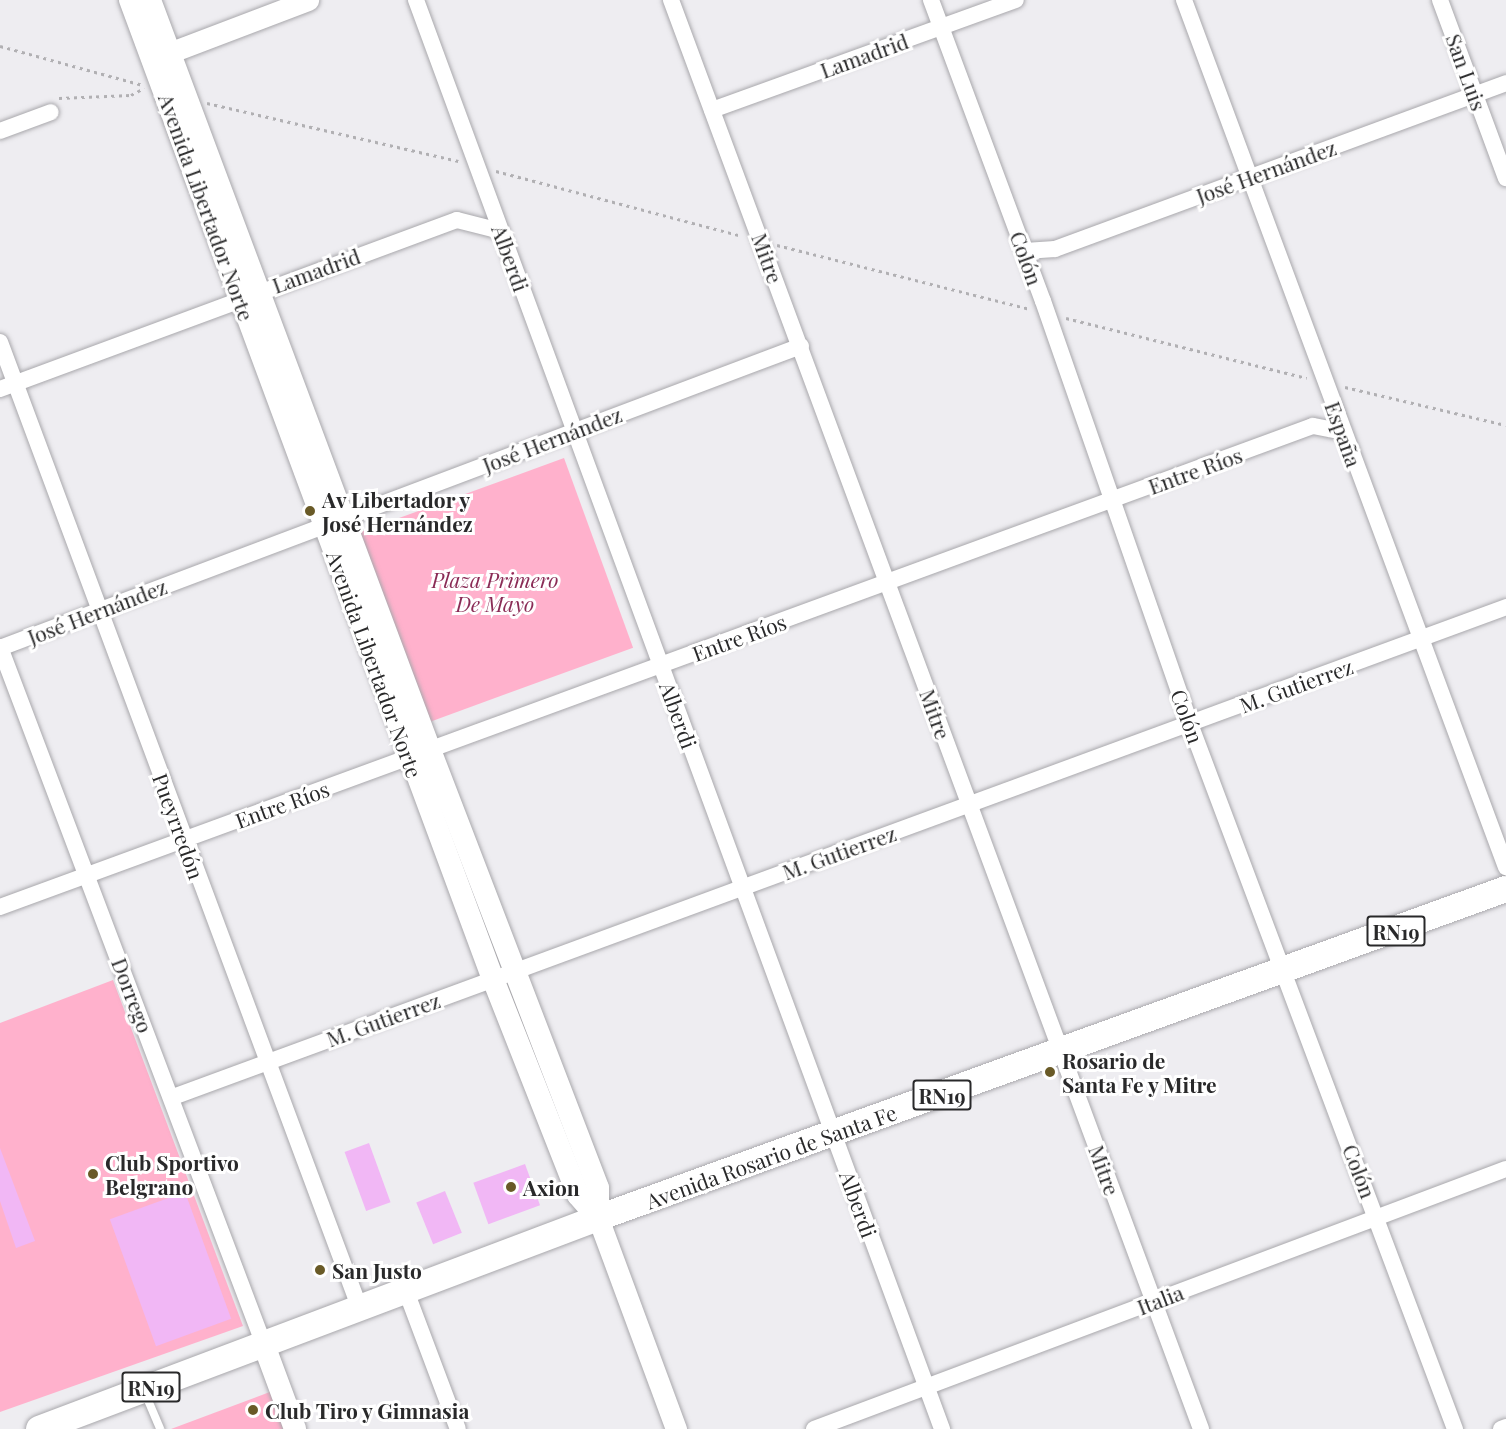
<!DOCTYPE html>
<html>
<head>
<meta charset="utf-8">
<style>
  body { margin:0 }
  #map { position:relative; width:1506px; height:1429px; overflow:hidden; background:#eeedf1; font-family:"Playfair Display",serif }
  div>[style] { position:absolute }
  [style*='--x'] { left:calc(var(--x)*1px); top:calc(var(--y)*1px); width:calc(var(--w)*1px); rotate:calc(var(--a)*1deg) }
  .green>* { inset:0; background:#ffb1cc; transform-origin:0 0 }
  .building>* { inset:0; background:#f1b7f5; transform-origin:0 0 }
  .path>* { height:3px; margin-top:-1.5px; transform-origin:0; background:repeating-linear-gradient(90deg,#b1b0b3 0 3px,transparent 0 7.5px) }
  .roads { filter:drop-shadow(0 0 2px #a9a8ac) drop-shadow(0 0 2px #a9a8ac) }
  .service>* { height:8px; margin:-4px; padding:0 4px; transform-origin:4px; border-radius:4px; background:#fff }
  .minor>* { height:16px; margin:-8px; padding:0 8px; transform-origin:8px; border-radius:8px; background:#fff }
  .tertiary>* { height:21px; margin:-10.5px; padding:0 10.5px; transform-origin:10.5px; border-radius:10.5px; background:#fff }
  .secondary>* { height:22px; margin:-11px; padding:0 11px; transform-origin:11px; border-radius:11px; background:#fff }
  .primary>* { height:26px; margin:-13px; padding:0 13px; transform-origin:13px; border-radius:13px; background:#fff }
  .dots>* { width:16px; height:16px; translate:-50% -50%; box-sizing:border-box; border:3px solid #fff; border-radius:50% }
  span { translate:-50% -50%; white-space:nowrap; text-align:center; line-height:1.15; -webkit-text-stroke:6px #fff; paint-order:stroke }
  .shield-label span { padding:2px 4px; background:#fff; border:2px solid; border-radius:4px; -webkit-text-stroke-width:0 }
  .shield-label { font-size:20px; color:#29292a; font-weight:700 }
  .street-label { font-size:21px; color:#29292a }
  .poi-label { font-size:21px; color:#29292a; font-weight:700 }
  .left { translate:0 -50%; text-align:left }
  .park-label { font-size:21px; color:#8a2c56; font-style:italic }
</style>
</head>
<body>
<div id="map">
  <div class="green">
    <i style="left:564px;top:458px;width:202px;height:218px;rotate:70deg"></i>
    <i style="clip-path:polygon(113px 980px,243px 1326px,0 1412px,0 1023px)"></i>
    <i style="clip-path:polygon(275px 1390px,289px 1429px,171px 1429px)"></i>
  </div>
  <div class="building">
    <i style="left:369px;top:1143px;width:63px;height:26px;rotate:70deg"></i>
    <i style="clip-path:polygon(0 1148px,35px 1241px,16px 1248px,0 1201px)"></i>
    <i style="left:525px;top:1164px;width:44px;height:55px;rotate:70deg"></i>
    <i style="left:445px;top:1191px;width:45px;height:31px;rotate:68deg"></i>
    <i style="left:185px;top:1192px;width:135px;height:80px;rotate:70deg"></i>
  </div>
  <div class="path">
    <i style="--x:0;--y:46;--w:148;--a:15.3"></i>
    <i style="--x:59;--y:98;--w:72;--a:-2.4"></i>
    <i style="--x:131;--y:95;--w:15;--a:-28"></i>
    <i style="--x:207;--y:103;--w:258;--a:13"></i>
    <i style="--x:496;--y:171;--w:254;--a:14.8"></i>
    <i style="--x:777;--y:245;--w:261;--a:14.2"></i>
    <i style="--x:1066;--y:318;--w:248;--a:14"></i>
    <i style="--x:1345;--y:387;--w:165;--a:13.3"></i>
  </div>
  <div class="roads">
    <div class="service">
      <i style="--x:145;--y:1393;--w:39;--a:67"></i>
    </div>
    <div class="minor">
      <i style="--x:416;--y:0;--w:1523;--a:69.79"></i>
      <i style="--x:671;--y:0;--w:1524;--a:69.65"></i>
      <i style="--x:931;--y:0;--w:321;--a:69.6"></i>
      <i style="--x:1043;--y:301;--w:453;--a:70.8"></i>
      <i style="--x:1192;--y:729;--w:748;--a:69.41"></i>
      <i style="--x:1184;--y:0;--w:925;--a:69.63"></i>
      <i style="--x:1440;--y:0;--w:190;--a:69.7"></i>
      <i style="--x:712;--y:110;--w:323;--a:-19.9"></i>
      <i style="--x:0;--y:131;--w:54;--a:-20.4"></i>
      <i style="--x:1025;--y:251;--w:30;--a:-4"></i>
      <i style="--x:1055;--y:249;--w:481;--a:-20.2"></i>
      <i style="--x:0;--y:342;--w:1032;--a:69.58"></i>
      <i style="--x:0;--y:389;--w:487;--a:-20.3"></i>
      <i style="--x:457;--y:220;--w:44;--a:14.3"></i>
      <i style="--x:0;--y:647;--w:746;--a:69.28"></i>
      <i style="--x:0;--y:648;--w:856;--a:-20.66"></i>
      <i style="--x:0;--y:907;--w:1398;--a:-20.12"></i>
      <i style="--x:1313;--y:426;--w:31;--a:11"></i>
      <i style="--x:173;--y:1097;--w:1420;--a:-20.18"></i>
      <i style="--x:406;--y:1291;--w:147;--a:69.4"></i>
      <i style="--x:814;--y:1429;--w:739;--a:-20.59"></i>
      <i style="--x:1501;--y:1429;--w:5;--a:-22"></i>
    </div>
    <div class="tertiary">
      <i style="--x:153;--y:59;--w:166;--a:-20.8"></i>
      <i style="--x:598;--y:1218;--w:225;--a:69.7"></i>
    </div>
    <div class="secondary">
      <i style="--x:130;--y:0;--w:1044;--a:69.66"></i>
      <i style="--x:493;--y:979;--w:232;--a:68.5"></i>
      <i style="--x:578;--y:1195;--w:30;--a:49"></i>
      <i style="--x:150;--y:0;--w:801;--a:69.53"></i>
      <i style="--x:430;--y:750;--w:469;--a:69"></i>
      <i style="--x:598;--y:1188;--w:30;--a:90"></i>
      <i style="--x:264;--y:1345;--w:90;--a:69.7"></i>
    </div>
    <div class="primary">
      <i style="--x:39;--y:1429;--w:597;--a:-20.68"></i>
      <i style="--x:598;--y:1218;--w:966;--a:-19.92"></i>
    </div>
  </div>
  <div class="dots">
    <i style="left:310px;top:511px;background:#695a27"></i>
    <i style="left:1050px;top:1072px;background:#695a27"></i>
    <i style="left:93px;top:1174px;background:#695a27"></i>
    <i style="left:511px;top:1187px;background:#695a27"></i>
    <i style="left:320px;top:1270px;background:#695a27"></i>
    <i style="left:253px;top:1410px;background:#695a27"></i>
  </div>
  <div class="shield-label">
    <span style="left:1396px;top:931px">RN19</span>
    <span style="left:942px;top:1095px">RN19</span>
    <span style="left:151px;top:1387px">RN19</span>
  </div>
  <div class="street-label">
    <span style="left:864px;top:55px;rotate:-20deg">Lamadrid</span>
    <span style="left:1467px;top:72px;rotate:70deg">San Luis</span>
    <span style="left:1266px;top:171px;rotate:-20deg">José Hernández</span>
    <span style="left:207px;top:207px;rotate:70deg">Avenida Libertador Norte</span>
    <span style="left:511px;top:258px;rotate:70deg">Alberdi</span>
    <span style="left:768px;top:258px;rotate:70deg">Mitre</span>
    <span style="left:1027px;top:258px;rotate:70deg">Colón</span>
    <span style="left:316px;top:270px;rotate:-20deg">Lamadrid</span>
    <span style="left:1344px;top:434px;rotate:70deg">España</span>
    <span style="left:552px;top:439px;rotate:-21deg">José Hernández</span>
    <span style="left:1195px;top:470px;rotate:-20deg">Entre Ríos</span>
    <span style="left:97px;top:611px;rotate:-21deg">José Hernández</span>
    <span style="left:739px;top:637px;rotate:-20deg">Entre Ríos</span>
    <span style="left:375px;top:664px;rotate:70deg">Avenida Libertador Norte</span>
    <span style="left:1296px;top:685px;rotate:-20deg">M. Gutierrez</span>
    <span style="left:936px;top:714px;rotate:70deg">Mitre</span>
    <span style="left:679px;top:715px;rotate:70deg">Alberdi</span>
    <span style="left:1188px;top:716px;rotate:70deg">Colón</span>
    <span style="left:282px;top:804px;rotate:-20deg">Entre Ríos</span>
    <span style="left:179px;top:826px;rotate:70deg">Pueyrredón</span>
    <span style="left:839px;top:852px;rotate:-20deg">M. Gutierrez</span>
    <span style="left:133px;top:995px;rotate:69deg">Dorrego</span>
    <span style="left:383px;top:1019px;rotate:-20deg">M. Gutierrez</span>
    <span style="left:771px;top:1156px;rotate:-20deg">Avenida Rosario de Santa Fe</span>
    <span style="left:1105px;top:1170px;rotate:70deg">Mitre</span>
    <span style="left:1360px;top:1171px;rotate:69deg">Colón</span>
    <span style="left:859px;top:1204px;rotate:70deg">Alberdi</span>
    <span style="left:1160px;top:1299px;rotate:-21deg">Italia</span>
  </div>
  <div class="poi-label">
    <span class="left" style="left:322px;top:511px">Av Libertador y<br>José Hernández</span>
    <span class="left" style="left:1062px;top:1072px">Rosario de<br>Santa Fe y Mitre</span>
    <span class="left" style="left:105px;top:1174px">Club Sportivo<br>Belgrano</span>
    <span class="left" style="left:523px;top:1187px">Axion</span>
    <span class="left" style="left:332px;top:1270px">San Justo</span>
    <span class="left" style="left:265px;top:1410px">Club Tiro y Gimnasia</span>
  </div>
  <div class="park-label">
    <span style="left:495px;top:591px">Plaza Primero<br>De Mayo</span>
  </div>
</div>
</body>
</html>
